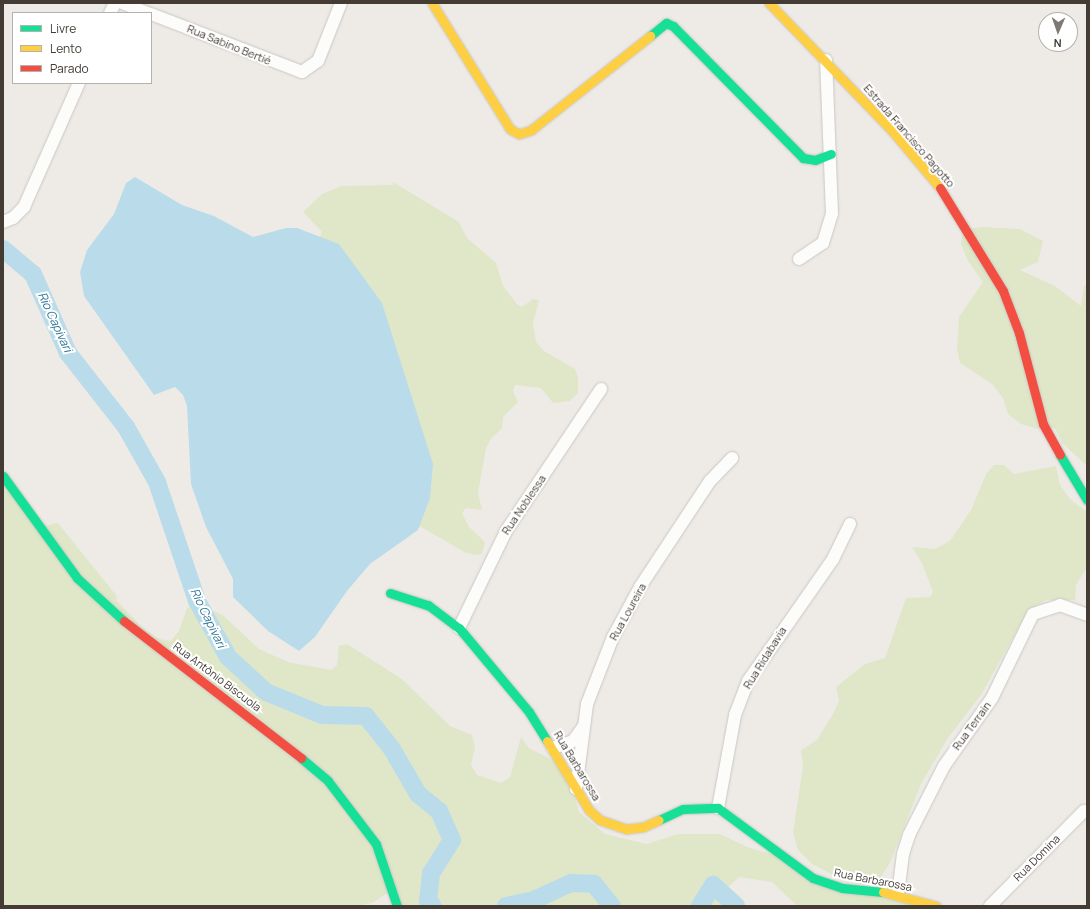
<!DOCTYPE html>
<html>
<head>
<meta charset="utf-8">
<style>
  body { margin:0 }
  #map { position:relative; width:1090px; height:909px; overflow:hidden; background:#eeebe7; font-family:Manrope,sans-serif }
  div>[style] { position:absolute }
  [style*='--x'] { left:calc(var(--x)*1px); top:calc(var(--y)*1px); width:calc(var(--w)*1px); rotate:calc(var(--a)*1deg) }
  .green>* { inset:0; background:#dfe7c8 }
  .water>* { inset:0; background:#badcea }
  .river>* { height:18px; margin:-9px; padding:0 9px; transform-origin:9px; border-radius:9px; background:#badcea }
  .roads { filter:drop-shadow(0 0 1px #cac7c3) drop-shadow(0 0 1px #cac7c3) }
  .street>* { height:12px; margin:-6px; padding:0 6px; transform-origin:6px; border-radius:6px; background:#fcfcfb }
  .fast>* { height:9px; margin:-4.5px; padding:0 4.5px; transform-origin:4.5px; border-radius:4.5px; background:#16e098 }
  .slow>* { height:9px; margin:-4.5px; padding:0 4.5px; transform-origin:4.5px; border-radius:4.5px; background:#ffcf43 }
  .jam>* { height:9px; margin:-4.5px; padding:0 4.5px; transform-origin:4.5px; border-radius:4.5px; background:#f24e42 }
  span { translate:-50% -50%; white-space:nowrap; text-align:center; line-height:1.15; -webkit-text-stroke:4px #fff; paint-order:stroke }
  .street-label { font-size:11px; color:#433b34 }
  .water-label { font-size:12px; color:#317998; font-style:italic }
  .frame { position:absolute; inset:0; border:4px solid #433b34; pointer-events:none }
  .legend { position:absolute; left:12px; top:12px; width:140px; height:72px; box-sizing:border-box; background:#fff; border:1px solid #b4b1ae; margin:0; padding:5px 7px; list-style:none; font-size:12px; color:#433b34 }
  .legend li { display:flex; align-items:center; gap:8px; height:20px }
  .legend b { width:20px; border:1px solid #b4b1ae }
  .north { position:absolute; left:1038px; top:12px; width:40px; height:40px; box-sizing:border-box; background:#fff; border:1px solid #b4b1ae; border-radius:50%; rotate:182deg; font-size:11px; font-weight:700; line-height:16px; text-align:center; color:#433b34 }
  .north::after { content:''; display:block; margin:auto; width:14px; height:18px; background:#7f7973; clip-path:polygon(50% 0,100% 100%,50% 72%,0 100%) }
</style>
</head>
<body>
<div id="map">
  <div class="green">
    <i style="clip-path:polygon(393px 182px,459px 222px,467px 238px,496px 263px,503px 286px,517px 304px,522px 307px,533px 299px,539px 300px,533px 323px,536px 342px,544px 351px,575px 369px,578px 377px,578px 393px,570px 401px,553px 403px,541px 388px,515px 385px,513px 391px,518px 402px,503px 417px,502px 428px,491px 439px,486px 448px,478px 493px,482px 510px,466px 508px,462px 513px,469px 527px,485px 542px,482px 554px,477px 555px,466px 553px,421px 527px,399px 534px,316px 245px,322px 232px,303px 212px,322px 194px,341px 186px,393px 185px)"></i>
    <i style="clip-path:polygon(983px 227px,1020px 229px,1043px 241px,1038px 262px,1020px 270px,1055px 286px,1081px 306px,1084px 285px,1087px 286px,1087px 466px,1062px 443px,1055px 428px,1038px 429px,1021px 424px,1008px 414px,1003px 398px,992px 384px,960px 363px,957px 348px,959px 317px,983px 282px,968px 261px,961px 244px,962px 235px,966px 229px)"></i>
    <i style="clip-path:polygon(994px 465px,1004px 465px,1014px 474px,1056px 466px,1060px 485px,1070px 499px,1087px 512px,1087px 567px,1076px 585px,1075px 600px,1046px 600px,1028px 611px,981px 695px,948px 738px,921px 784px,890px 863px,880px 878px,865px 883px,831px 874px,812px 864px,798px 850px,793px 833px,803px 766px,801px 750px,817px 740px,833px 714px,839px 701px,836px 687px,865px 664px,885px 658px,906px 598px,930px 597px,933px 592px,922px 563px,912px 547px,935px 549px,950px 541px,971px 510px,986px 474px)"></i>
    <i style="clip-path:polygon(3px 473px,39px 527px,58px 523px,116px 595px,117px 601px,142px 627px,159px 639px,171px 641px,179px 631px,187px 608px,199px 603px,224px 616px,259px 649px,288px 662px,331px 670px,337px 665px,339px 646px,347px 644px,402px 679px,450px 726px,472px 735px,475px 747px,471px 765px,477px 775px,501px 783px,510px 777px,521px 737px,529px 748px,562px 765px,568px 772px,579px 812px,605px 834px,647px 844px,677px 834px,720px 834px,747px 847px,778px 856px,810px 877px,943px 906px,797px 906px,772px 882px,739px 877px,726px 889px,729px 906px,399px 906px,391px 891px,372px 903px,356px 906px,3px 906px)"></i>
  </div>
  <div class="water">
    <i style="clip-path:polygon(135px 177px,182px 205px,214px 216px,253px 237px,286px 228px,297px 228px,339px 244px,382px 303px,433px 464px,430px 498px,418px 530px,370px 564px,347px 591px,315px 637px,299px 651px,268px 631px,233px 597px,233px 579px,206px 527px,191px 484px,187px 406px,183px 395px,175px 387px,154px 395px,84px 296px,80px 272px,87px 250px,114px 214px,126px 183px)"></i>
  </div>
  <div class="river">
    <i style="--x:3;--y:249;--w:39;--a:40"></i>
    <i style="--x:33;--y:274;--w:86;--a:66.1"></i>
    <i style="--x:68;--y:353;--w:94;--a:51.9"></i>
    <i style="--x:126;--y:427;--w:63;--a:60.6"></i>
    <i style="--x:157;--y:482;--w:126;--a:71.4"></i>
    <i style="--x:197;--y:601;--w:64;--a:61"></i>
    <i style="--x:228;--y:657;--w:52;--a:42.6"></i>
    <i style="--x:266;--y:692;--w:61;--a:22.3"></i>
    <i style="--x:322;--y:715;--w:44;--a:1.3"></i>
    <i style="--x:366;--y:716;--w:42;--a:51.8"></i>
    <i style="--x:392;--y:749;--w:52;--a:60"></i>
    <i style="--x:418;--y:794;--w:27;--a:39"></i>
    <i style="--x:439;--y:811;--w:32;--a:66"></i>
    <i style="--x:452;--y:840;--w:39;--a:122"></i>
    <i style="--x:431;--y:873;--w:29;--a:96"></i>
    <i style="--x:428;--y:902;--w:6;--a:39"></i>
    <i style="--x:506;--y:906;--w:29;--a:-12"></i>
    <i style="--x:534;--y:900;--w:41;--a:-24.7"></i>
    <i style="--x:571;--y:883;--w:23;--a:2"></i>
    <i style="--x:594;--y:884;--w:28;--a:51"></i>
    <i style="--x:700;--y:906;--w:25;--a:-58"></i>
    <i style="--x:713;--y:885;--w:31;--a:42"></i>
  </div>
  <div class="roads">
    <div class="street">
      <i style="--x:122;--y:3;--w:28;--a:21"></i>
      <i style="--x:110;--y:13;--w:11;--a:-63"></i>
      <i style="--x:151;--y:14;--w:162;--a:21"></i>
      <i style="--x:302;--y:72;--w:19;--a:-35"></i>
      <i style="--x:318;--y:61;--w:62;--a:-68.4"></i>
      <i style="--x:3;--y:222;--w:11;--a:-22"></i>
      <i style="--x:13;--y:218;--w:16;--a:-45"></i>
      <i style="--x:24;--y:207;--w:136;--a:-66.1"></i>
      <i style="--x:799;--y:259;--w:29;--a:-34"></i>
      <i style="--x:823;--y:243;--w:30;--a:-73"></i>
      <i style="--x:832;--y:214;--w:154;--a:-92.2"></i>
      <i style="--x:459;--y:628;--w:108;--a:-64.1"></i>
      <i style="--x:506;--y:531;--w:171;--a:-56.2"></i>
      <i style="--x:553;--y:748;--w:21;--a:-19"></i>
      <i style="--x:573;--y:741;--w:19;--a:-54"></i>
      <i style="--x:576;--y:789;--w:86;--a:-82.6"></i>
      <i style="--x:587;--y:704;--w:72;--a:-68.8"></i>
      <i style="--x:613;--y:637;--w:57;--a:-61.6"></i>
      <i style="--x:640;--y:587;--w:127;--a:-56.6"></i>
      <i style="--x:710;--y:481;--w:32;--a:-46"></i>
      <i style="--x:718;--y:808;--w:95;--a:-79.6"></i>
      <i style="--x:735;--y:715;--w:36;--a:-69"></i>
      <i style="--x:748;--y:681;--w:149;--a:-55.1"></i>
      <i style="--x:833;--y:559;--w:39;--a:-64"></i>
      <i style="--x:898;--y:894;--w:40;--a:-82.9"></i>
      <i style="--x:903;--y:854;--w:20;--a:-72"></i>
      <i style="--x:909;--y:835;--w:77;--a:-63.1"></i>
      <i style="--x:944;--y:766;--w:83;--a:-54.8"></i>
      <i style="--x:992;--y:698;--w:93;--a:-64"></i>
      <i style="--x:1033;--y:614;--w:28;--a:-18"></i>
      <i style="--x:1060;--y:605;--w:29;--a:20"></i>
      <i style="--x:990;--y:906;--w:134;--a:-45.3"></i>
    </div>
    <div class="fast">
      <i style="--x:650;--y:36;--w:21;--a:-39"></i>
      <i style="--x:666;--y:23;--w:8;--a:23"></i>
      <i style="--x:673;--y:26;--w:185;--a:45.4"></i>
      <i style="--x:803;--y:158;--w:12;--a:9"></i>
      <i style="--x:815;--y:160;--w:17;--a:-21"></i>
      <i style="--x:1060;--y:455;--w:52;--a:59"></i>
      <i style="--x:3;--y:476;--w:126;--a:54"></i>
      <i style="--x:77;--y:578;--w:64;--a:42.5"></i>
      <i style="--x:390;--y:593;--w:40;--a:18"></i>
      <i style="--x:428;--y:605;--w:39;--a:37"></i>
      <i style="--x:459;--y:628;--w:109;--a:50.2"></i>
      <i style="--x:529;--y:712;--w:34;--a:58"></i>
      <i style="--x:301;--y:758;--w:35;--a:40"></i>
      <i style="--x:328;--y:781;--w:79;--a:52.7"></i>
      <i style="--x:376;--y:844;--w:65;--a:71.3"></i>
      <i style="--x:659;--y:820;--w:26;--a:-25"></i>
      <i style="--x:683;--y:809;--w:35;--a:-2"></i>
      <i style="--x:718;--y:808;--w:118;--a:36.4"></i>
      <i style="--x:813;--y:878;--w:31;--a:19"></i>
      <i style="--x:842;--y:888;--w:41;--a:5.6"></i>
    </div>
    <div class="slow">
      <i style="--x:432;--y:3;--w:148;--a:58.2"></i>
      <i style="--x:510;--y:129;--w:10;--a:29"></i>
      <i style="--x:519;--y:134;--w:13;--a:-18"></i>
      <i style="--x:531;--y:130;--w:152;--a:-38.3"></i>
      <i style="--x:769;--y:3;--w:180;--a:46.1"></i>
      <i style="--x:894;--y:133;--w:72;--a:50.1"></i>
      <i style="--x:547;--y:741;--w:81;--a:58.7"></i>
      <i style="--x:589;--y:810;--w:15;--a:42"></i>
      <i style="--x:600;--y:820;--w:28;--a:19"></i>
      <i style="--x:626;--y:829;--w:17;--a:-7"></i>
      <i style="--x:643;--y:827;--w:17;--a:-24"></i>
      <i style="--x:883;--y:892;--w:55;--a:14.8"></i>
    </div>
    <div class="jam">
      <i style="--x:940;--y:188;--w:121;--a:58.5"></i>
      <i style="--x:1003;--y:291;--w:45;--a:69.1"></i>
      <i style="--x:1019;--y:333;--w:94;--a:75.2"></i>
      <i style="--x:1043;--y:424;--w:35;--a:61"></i>
      <i style="--x:124;--y:621;--w:224;--a:37.7"></i>
    </div>
  </div>
  <div class="street-label">
    <span style="left:229px;top:45px;rotate:22deg">Rua Sabino Bertié</span>
    <span style="left:909px;top:136px;rotate:49deg">Estrada Francisco Pagotto</span>
    <span style="left:524px;top:505px;rotate:-56deg">Rua Noblessa</span>
    <span style="left:628px;top:612px;rotate:-61deg">Rua Loureira</span>
    <span style="left:765px;top:658px;rotate:-58deg">Rua Ridabavia</span>
    <span style="left:217px;top:677px;rotate:37deg">Rua Antônio Biscuola</span>
    <span style="left:972px;top:726px;rotate:-54deg">Rua Terrain</span>
    <span style="left:577px;top:766px;rotate:59deg">Rua Barbarossa</span>
    <span style="left:1037px;top:858px;rotate:-45deg">Rua Domina</span>
    <span style="left:873px;top:880px;rotate:11deg">Rua Barbarossa</span>
  </div>
  <div class="water-label">
    <span style="left:55px;top:322px;rotate:65deg">Rio Capivari</span>
    <span style="left:208px;top:618px;rotate:64deg">Rio Capivari</span>
  </div>
  <div class="frame"></div>
  <ul class="legend">
  <li><b style="height:5px;background:#16e098"></b>Livre</li>
  <li><b style="height:5px;background:#ffcf43"></b>Lento</li>
  <li><b style="height:5px;background:#f24e42"></b>Parado</li>
  </ul>
  <div class="north">N</div>
</div>
</body>
</html>
